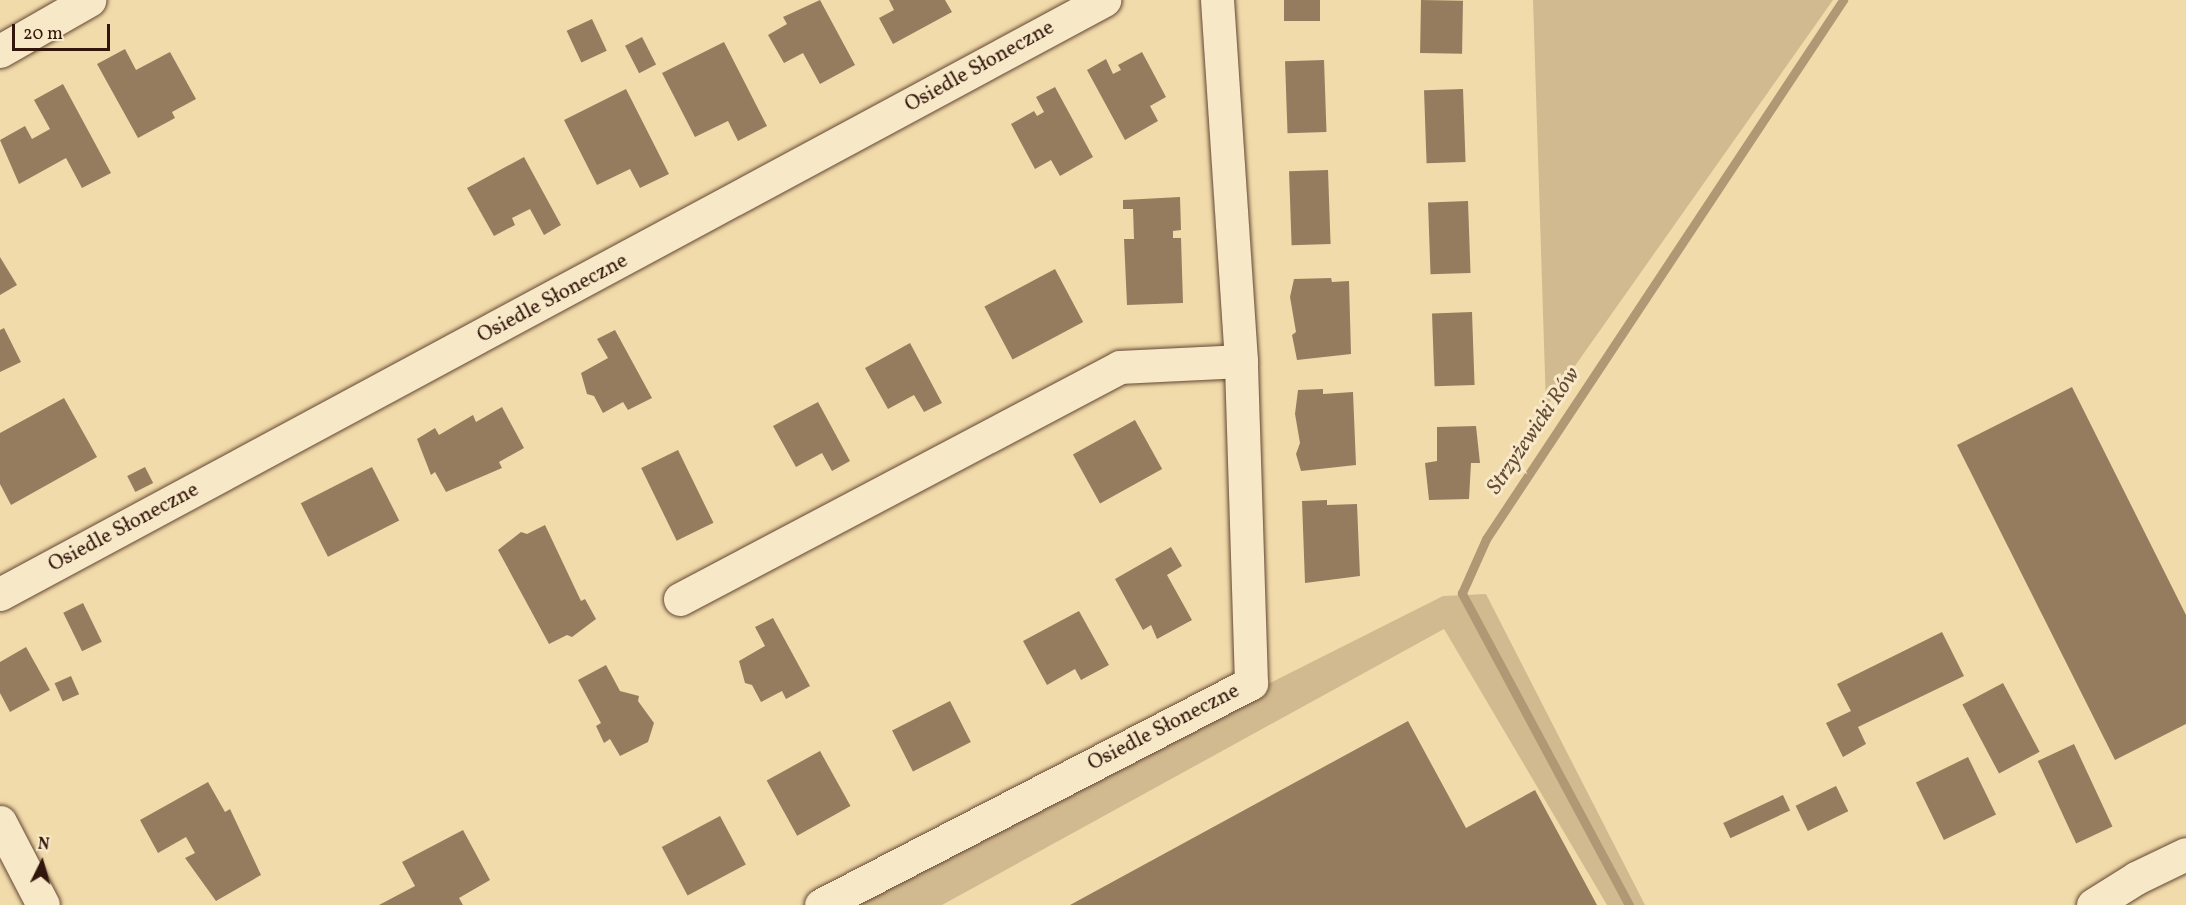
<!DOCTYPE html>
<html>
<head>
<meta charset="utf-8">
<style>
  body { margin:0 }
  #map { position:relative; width:2186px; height:905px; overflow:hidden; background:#f2dbab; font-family:Vollkorn,serif }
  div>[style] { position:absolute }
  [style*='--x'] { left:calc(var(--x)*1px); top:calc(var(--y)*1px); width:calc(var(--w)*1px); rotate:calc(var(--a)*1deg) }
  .green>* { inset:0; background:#d2ba90 }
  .stream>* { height:9px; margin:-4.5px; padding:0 4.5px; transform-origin:4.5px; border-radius:4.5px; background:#b19875 }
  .building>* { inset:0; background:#967c5e; transform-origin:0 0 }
  .roads { filter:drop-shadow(0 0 2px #634733) drop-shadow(0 0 2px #634733) }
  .street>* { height:33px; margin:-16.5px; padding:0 16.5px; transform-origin:16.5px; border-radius:16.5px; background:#f7e8c8 }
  span { translate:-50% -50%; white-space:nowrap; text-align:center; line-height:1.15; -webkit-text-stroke:6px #f7e8c8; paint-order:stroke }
  .street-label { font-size:21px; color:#33160b }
  .water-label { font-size:22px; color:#654a35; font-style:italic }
  .north { position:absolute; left:12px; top:833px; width:60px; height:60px; -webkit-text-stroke:4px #f7e8c8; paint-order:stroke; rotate:5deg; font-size:16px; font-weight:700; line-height:24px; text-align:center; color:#33160b }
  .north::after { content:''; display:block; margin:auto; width:21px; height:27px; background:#33160b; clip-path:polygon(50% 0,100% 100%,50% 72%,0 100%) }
  .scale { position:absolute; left:12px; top:24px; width:98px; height:27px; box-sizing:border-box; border:3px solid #33160b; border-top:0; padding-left:8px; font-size:18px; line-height:21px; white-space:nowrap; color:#33160b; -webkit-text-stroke:4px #f7e8c8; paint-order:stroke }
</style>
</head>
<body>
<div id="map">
  <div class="green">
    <i style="clip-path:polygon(1533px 0,1833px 0,1546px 407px)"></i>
    <i style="clip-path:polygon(1486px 594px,1645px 905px,1607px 905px,1444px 629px,942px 905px,829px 905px,1443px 596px)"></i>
  </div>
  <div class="stream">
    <i style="--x:1629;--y:905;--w:354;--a:-118.2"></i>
    <i style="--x:1462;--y:593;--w:59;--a:-66"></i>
    <i style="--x:1486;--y:539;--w:647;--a:-56.48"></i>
  </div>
  <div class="building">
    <i style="clip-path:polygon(820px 0,855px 65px,820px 84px,803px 53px,784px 63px,768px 35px,787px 24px,783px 17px)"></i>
    <i style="clip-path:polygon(889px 0,945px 0,952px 12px,893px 44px,879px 18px,894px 10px)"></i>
    <i style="left:1284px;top:0;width:36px;height:21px"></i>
    <i style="left:1421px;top:0;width:42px;height:53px;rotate:1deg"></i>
    <i style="left:592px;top:19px;width:35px;height:28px;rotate:65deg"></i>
    <i style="left:642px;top:37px;width:31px;height:19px;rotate:63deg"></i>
    <i style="clip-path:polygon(724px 42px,767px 126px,738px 141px,728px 121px,695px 137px,662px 73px)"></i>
    <i style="clip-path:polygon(125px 49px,136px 70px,170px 52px,196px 99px,172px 112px,175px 118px,138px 138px,97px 64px)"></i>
    <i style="clip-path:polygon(1142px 52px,1166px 97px,1150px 106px,1158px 121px,1125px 140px,1087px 70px,1106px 59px,1113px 74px,1121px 70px,1118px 65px)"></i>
    <i style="left:1324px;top:60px;width:72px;height:39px;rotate:88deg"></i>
    <i style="clip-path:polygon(63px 84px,111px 173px,82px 188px,66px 158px,19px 184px,0 140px,25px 126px,32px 139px,50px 129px,34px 100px)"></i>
    <i style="clip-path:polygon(1055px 87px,1093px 157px,1060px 176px,1051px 160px,1035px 169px,1011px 124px,1034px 111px,1037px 116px,1044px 112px,1036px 97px)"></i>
    <i style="clip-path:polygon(626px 89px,669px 174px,640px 188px,630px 169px,597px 185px,564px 120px)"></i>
    <i style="left:1463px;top:89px;width:73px;height:39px;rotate:88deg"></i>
    <i style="clip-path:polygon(524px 157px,561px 225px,544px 235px,530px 209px,512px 218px,515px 225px,494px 236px,467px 188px)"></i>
    <i style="left:1328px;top:170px;width:74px;height:39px;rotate:88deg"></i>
    <i style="clip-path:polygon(1180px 197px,1181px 230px,1173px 231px,1173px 238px,1181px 238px,1183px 303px,1127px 305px,1124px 239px,1134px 239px,1133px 209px,1123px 209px,1123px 200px)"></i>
    <i style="left:1468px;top:201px;width:72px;height:40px;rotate:88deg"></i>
    <i style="clip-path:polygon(0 257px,17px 285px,0 295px)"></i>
    <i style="left:1055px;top:269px;width:60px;height:80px;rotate:62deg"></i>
    <i style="clip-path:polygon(1331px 278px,1332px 282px,1349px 281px,1351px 354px,1297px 360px,1292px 335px,1296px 332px,1290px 297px,1294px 279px)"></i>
    <i style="left:1472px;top:312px;width:73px;height:40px;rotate:88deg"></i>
    <i style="clip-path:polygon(4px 328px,21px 362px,0 372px,0 330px)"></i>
    <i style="clip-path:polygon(615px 330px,652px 398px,628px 410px,623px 402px,603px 413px,594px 396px,587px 394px,581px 373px,608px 358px,597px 339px)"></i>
    <i style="clip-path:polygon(910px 343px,942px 403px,924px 412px,914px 395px,888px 409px,865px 368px)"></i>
    <i style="clip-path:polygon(2072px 387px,2186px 615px,2186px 724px,2115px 760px,1957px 445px)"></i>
    <i style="clip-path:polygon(1323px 389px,1323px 394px,1353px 392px,1356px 465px,1301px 471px,1296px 454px,1300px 443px,1295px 414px,1298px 390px)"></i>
    <i style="clip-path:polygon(64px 398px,97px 457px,11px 505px,0 484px,0 433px)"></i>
    <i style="clip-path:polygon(818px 402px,850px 461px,832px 471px,822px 453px,796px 467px,773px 426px)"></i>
    <i style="clip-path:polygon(502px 407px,524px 448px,499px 462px,502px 468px,446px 492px,435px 472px,431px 475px,417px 439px,435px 428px,439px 435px,473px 415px,476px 422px)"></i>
    <i style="left:1135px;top:420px;width:56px;height:71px;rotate:61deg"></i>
    <i style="clip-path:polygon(1476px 426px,1480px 463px,1471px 463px,1469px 499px,1429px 500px,1425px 463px,1437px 461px,1437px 427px)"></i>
    <i style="left:678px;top:450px;width:81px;height:41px;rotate:64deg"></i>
    <i style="left:145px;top:467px;width:18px;height:20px;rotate:63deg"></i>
    <i style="left:372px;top:467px;width:60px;height:80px;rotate:63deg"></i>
    <i style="clip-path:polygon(1327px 500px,1327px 505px,1357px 504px,1360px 576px,1305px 583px,1302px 501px)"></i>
    <i style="clip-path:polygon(545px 525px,581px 601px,585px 599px,596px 619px,572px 637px,567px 635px,549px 644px,498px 550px,521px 532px,527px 534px)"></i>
    <i style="clip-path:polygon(1171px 547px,1182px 566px,1167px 575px,1192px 620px,1157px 639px,1151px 625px,1143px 630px,1115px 579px)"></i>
    <i style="left:83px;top:603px;width:43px;height:22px;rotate:64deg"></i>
    <i style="clip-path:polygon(1079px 611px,1109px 665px,1081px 680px,1075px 669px,1047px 685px,1023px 641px)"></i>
    <i style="clip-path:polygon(773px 618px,810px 686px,786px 699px,782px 691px,761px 702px,752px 685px,745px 683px,739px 661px,765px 646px,755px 627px)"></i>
    <i style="clip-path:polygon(1942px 632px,1964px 676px,1858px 727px,1866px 744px,1843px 757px,1826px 723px,1851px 711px,1837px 684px)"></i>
    <i style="clip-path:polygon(26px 647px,50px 690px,10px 712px,0 693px,0 662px)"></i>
    <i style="clip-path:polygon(606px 665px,620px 691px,639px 696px,638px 701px,654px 723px,648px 742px,620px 756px,610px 739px,604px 743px,596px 726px,601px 723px,578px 680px)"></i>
    <i style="left:71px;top:676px;width:20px;height:18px;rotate:66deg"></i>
    <i style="left:2003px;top:683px;width:78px;height:46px;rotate:62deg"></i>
    <i style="left:950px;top:701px;width:46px;height:65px;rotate:63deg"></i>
    <i style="clip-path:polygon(1408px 721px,1466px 828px,1535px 790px,1597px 905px,1070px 905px)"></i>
    <i style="left:2074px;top:744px;width:91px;height:40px;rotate:65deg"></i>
    <i style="left:820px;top:751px;width:63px;height:61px;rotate:61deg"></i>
    <i style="left:1968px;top:757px;width:64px;height:58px;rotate:64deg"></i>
    <i style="clip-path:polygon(208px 782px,225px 812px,230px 809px,261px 875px,216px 901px,185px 858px,195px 853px,186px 837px,158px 853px,140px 820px)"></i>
    <i style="left:1836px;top:786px;width:28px;height:45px;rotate:64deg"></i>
    <i style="left:1783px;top:795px;width:17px;height:66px;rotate:65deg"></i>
    <i style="left:720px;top:816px;width:55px;height:66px;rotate:62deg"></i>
    <i style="clip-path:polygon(463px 830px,490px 880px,459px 898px,463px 905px,379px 905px,415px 886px,402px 862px)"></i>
  </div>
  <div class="roads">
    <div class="street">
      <i style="--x:0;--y:51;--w:103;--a:-29.8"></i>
      <i style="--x:0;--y:594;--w:1254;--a:-28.28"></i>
      <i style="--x:680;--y:599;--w:497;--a:-27.8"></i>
      <i style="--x:1120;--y:367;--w:121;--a:-2.8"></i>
      <i style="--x:0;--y:822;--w:93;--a:62.6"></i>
      <i style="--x:821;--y:905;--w:484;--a:-27.3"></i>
      <i style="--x:1251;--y:683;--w:322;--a:-91.8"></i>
      <i style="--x:1241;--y:361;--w:362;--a:-93.8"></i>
      <i style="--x:2093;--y:905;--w:51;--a:-32.1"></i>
      <i style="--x:2136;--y:878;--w:55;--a:-25.6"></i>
    </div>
  </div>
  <div class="street-label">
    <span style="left:980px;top:67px;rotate:-29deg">Osiedle Słoneczne</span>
    <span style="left:553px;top:299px;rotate:-28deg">Osiedle Słoneczne</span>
    <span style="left:124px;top:528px;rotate:-28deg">Osiedle Słoneczne</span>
    <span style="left:1164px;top:728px;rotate:-27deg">Osiedle Słoneczne</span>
  </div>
  <div class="water-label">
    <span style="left:1534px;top:431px;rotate:-56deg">Strzyżewicki Rów</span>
  </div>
  <div class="north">N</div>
  <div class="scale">20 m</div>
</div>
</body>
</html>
